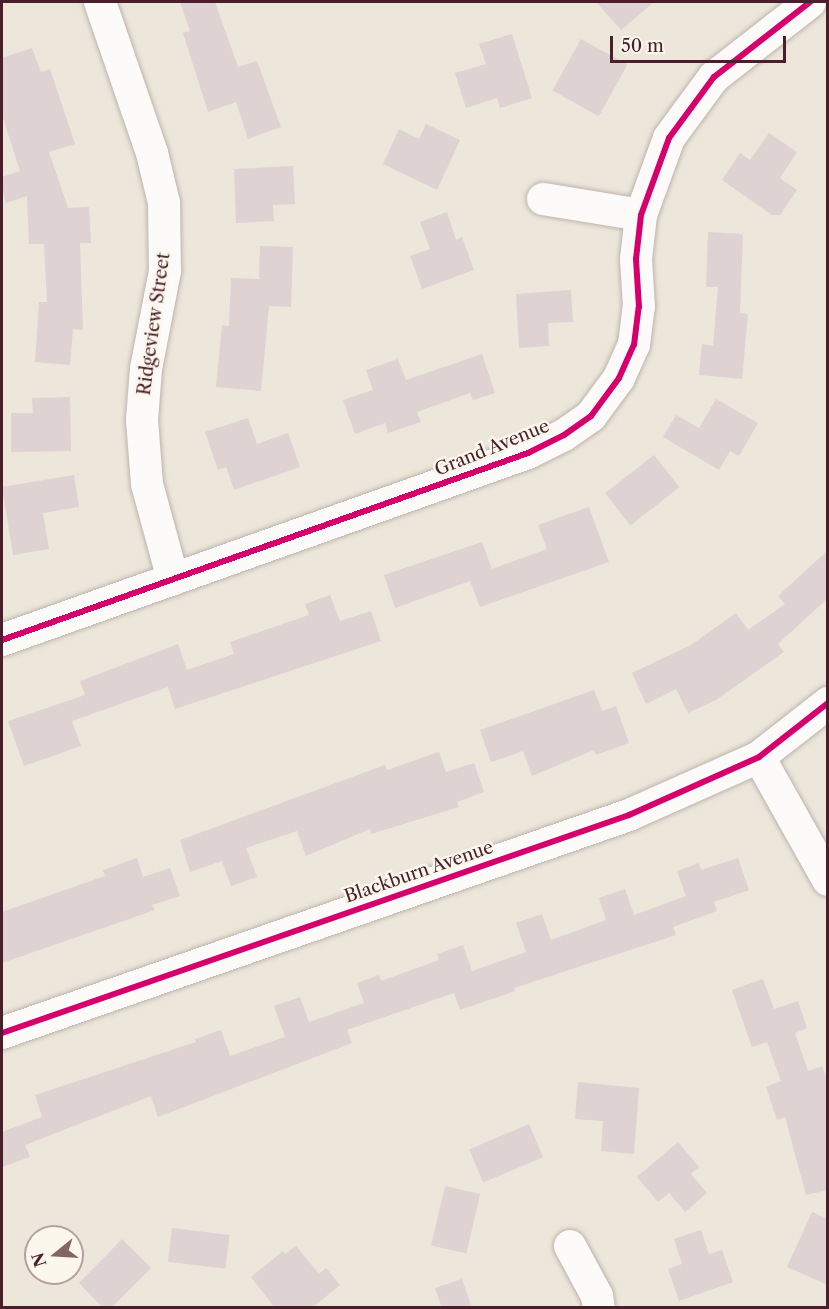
<!DOCTYPE html>
<html>
<head>
<meta charset="utf-8">
<style>
  body { margin:0 }
  #map { position:relative; width:829px; height:1309px; overflow:hidden; background:#ede6da; font-family:"Libre Caslon Text",serif }
  div>[style] { position:absolute }
  [style*='--x'] { left:calc(var(--x)*1px); top:calc(var(--y)*1px); width:calc(var(--w)*1px); rotate:calc(var(--a)*1deg) }
  .building>* { inset:0; background:#dfd2d3; transform-origin:0 0 }
  .roads { filter:drop-shadow(0 0 2px #bdb4ad) drop-shadow(0 0 2px #bdb4ad) }
  .minor>* { height:32px; margin:-16px; padding:0 16px; transform-origin:16px; border-radius:16px; background:#fcfbf9 }
  .cycleway>* { height:6px; margin:-3px; padding:0 3px; transform-origin:3px; border-radius:3px; background:#d6006c }
  span { translate:-50% -50%; white-space:nowrap; text-align:center; line-height:1.15; -webkit-text-stroke:5px #fbf7ec; paint-order:stroke }
  .street-label { font-size:18px; color:#4a1f2b }
  .frame { position:absolute; inset:0; border:3px solid #4a1f2b; pointer-events:none }
  .north { position:absolute; left:24px; top:1225px; width:60px; height:60px; box-sizing:border-box; background:#fbf7ec; border:2px solid #b4a19f; border-radius:50%; rotate:252deg; font-size:16px; font-weight:700; line-height:24px; text-align:center; color:#4a1f2b }
  .north::after { content:''; display:block; margin:auto; width:21px; height:27px; background:#836568; clip-path:polygon(50% 0,100% 100%,50% 72%,0 100%) }
  .scale { position:absolute; left:610px; top:36px; width:176px; height:27px; box-sizing:border-box; border:3px solid #4a1f2b; border-top:0; padding-left:8px; font-size:18px; line-height:21px; white-space:nowrap; color:#4a1f2b; -webkit-text-stroke:4px #fbf7ec; paint-order:stroke }
</style>
</head>
<body>
<div id="map">
  <div class="building">
    <i style="clip-path:polygon(180px 2px,215px 2px,238px 67px,257px 61px,281px 127px,248px 139px,236px 102px,208px 112px,183px 33px,190px 31px)"></i>
    <i style="clip-path:polygon(596px 2px,654px 2px,621px 30px)"></i>
    <i style="clip-path:polygon(512px 34px,532px 98px,500px 108px,497px 98px,466px 108px,455px 73px,486px 64px,479px 44px)"></i>
    <i style="left:581px;top:39px;width:53px;height:59px;rotate:29deg"></i>
    <i style="clip-path:polygon(32px 48px,41px 72px,50px 69px,75px 144px,49px 152px,68px 208px,89px 207px,91px 243px,80px 243px,83px 330px,73px 329px,70px 365px,35px 362px,39px 302px,47px 302px,44px 244px,29px 244px,27px 196px,6px 203px,2px 189px,2px 177px,20px 171px,2px 115px,2px 58px)"></i>
    <i style="clip-path:polygon(426px 124px,460px 140px,437px 190px,383px 164px,399px 129px,419px 139px)"></i>
    <i style="clip-path:polygon(769px 133px,797px 152px,780px 178px,797px 190px,780px 215px,772px 215px,722px 180px,740px 153px,750px 160px)"></i>
    <i style="clip-path:polygon(293px 166px,295px 204px,273px 205px,274px 221px,236px 223px,234px 169px)"></i>
    <i style="clip-path:polygon(447px 212px,456px 240px,462px 237px,474px 270px,422px 289px,410px 256px,430px 249px,420px 222px)"></i>
    <i style="clip-path:polygon(708px 232px,743px 234px,740px 313px,748px 314px,742px 379px,699px 375px,702px 344px,713px 346px,718px 287px,706px 287px)"></i>
    <i style="clip-path:polygon(260px 246px,293px 247px,291px 307px,269px 306px,261px 391px,216px 387px,222px 325px,229px 326px,231px 278px,259px 279px)"></i>
    <i style="clip-path:polygon(571px 290px,573px 322px,548px 323px,549px 346px,519px 348px,516px 294px)"></i>
    <i style="clip-path:polygon(482px 354px,495px 393px,473px 400px,470px 393px,417px 412px,421px 422px,388px 433px,385px 423px,355px 434px,343px 400px,373px 390px,366px 370px,398px 359px,406px 380px)"></i>
    <i style="clip-path:polygon(70px 397px,71px 451px,11px 452px,11px 413px,33px 413px,32px 398px)"></i>
    <i style="clip-path:polygon(716px 399px,758px 423px,739px 456px,730px 451px,719px 470px,663px 437px,676px 415px,699px 428px)"></i>
    <i style="clip-path:polygon(248px 418px,257px 444px,288px 433px,300px 467px,234px 490px,226px 467px,218px 470px,205px 432px)"></i>
    <i style="left:654px;top:455px;width:41px;height:62px;rotate:52deg"></i>
    <i style="clip-path:polygon(74px 475px,79px 507px,43px 513px,49px 549px,13px 555px,2px 487px)"></i>
    <i style="clip-path:polygon(589px 507px,609px 562px,480px 607px,470px 581px,395px 608px,384px 575px,482px 542px,492px 569px,547px 549px,538px 525px)"></i>
    <i style="clip-path:polygon(828px 550px,828px 598px,778px 644px,784px 652px,716px 700px,688px 713px,676px 689px,646px 704px,632px 673px,691px 645px,736px 613px,748px 630px,785px 604px,778px 596px)"></i>
    <i style="clip-path:polygon(330px 595px,340px 621px,371px 611px,381px 641px,175px 709px,168px 687px,72px 721px,81px 746px,24px 766px,8px 721px,85px 695px,80px 681px,178px 644px,187px 670px,234px 654px,230px 642px,309px 615px,305px 604px)"></i>
    <i style="clip-path:polygon(594px 690px,602px 711px,616px 706px,629px 743px,596px 755px,594px 750px,532px 776px,523px 751px,491px 762px,480px 730px)"></i>
    <i style="clip-path:polygon(439px 752px,446px 772px,474px 763px,484px 792px,457px 802px,459px 807px,371px 834px,370px 829px,306px 856px,297px 831px,246px 848px,257px 877px,231px 886px,222px 861px,190px 872px,180px 840px,385px 765px,387px 770px)"></i>
    <i style="clip-path:polygon(137px 858px,143px 877px,170px 868px,180px 896px,152px 905px,155px 910px,2px 963px,2px 912px,105px 876px,103px 870px)"></i>
    <i style="clip-path:polygon(738px 858px,749px 890px,714px 902px,717px 911px,673px 927px,676px 935px,514px 988px,515px 991px,460px 1010px,454px 993px,347px 1030px,352px 1043px,158px 1117px,151px 1096px,25px 1145px,30px 1157px,2px 1167px,2px 1132px,42px 1117px,35px 1095px,196px 1042px,195px 1039px,221px 1030px,230px 1056px,285px 1037px,274px 1006px,300px 997px,309px 1022px,364px 1003px,357px 983px,379px 975px,381px 981px,439px 960px,437px 954px,463px 945px,472px 971px,526px 952px,516px 923px,542px 914px,551px 940px,606px 920px,599px 898px,625px 889px,634px 915px,686px 896px,677px 871px,699px 863px,701px 870px)"></i>
    <i style="clip-path:polygon(763px 979px,774px 1009px,798px 1001px,807px 1028px,795px 1033px,808px 1071px,822px 1066px,828px 1081px,828px 1190px,806px 1195px,785px 1117px,777px 1120px,766px 1087px,781px 1081px,767px 1042px,752px 1047px,732px 990px)"></i>
    <i style="clip-path:polygon(578px 1082px,639px 1088px,634px 1154px,601px 1151px,603px 1121px,575px 1119px)"></i>
    <i style="left:529px;top:1124px;width:36px;height:65px;rotate:67deg"></i>
    <i style="clip-path:polygon(678px 1142px,699px 1167px,691px 1174px,707px 1193px,685px 1212px,669px 1193px,658px 1202px,637px 1177px)"></i>
    <i style="left:445px;top:1186px;width:36px;height:61px;rotate:13deg"></i>
    <i style="clip-path:polygon(812px 1212px,828px 1219px,828px 1285px,787px 1267px)"></i>
    <i style="left:172px;top:1228px;width:58px;height:34px;rotate:7deg"></i>
    <i style="clip-path:polygon(701px 1230px,709px 1254px,722px 1250px,733px 1282px,679px 1301px,668px 1269px,682px 1264px,674px 1239px)"></i>
    <i style="clip-path:polygon(122px 1239px,151px 1268px,111px 1308px,103px 1308px,79px 1283px)"></i>
    <i style="clip-path:polygon(296px 1246px,319px 1274px,326px 1268px,340px 1285px,312px 1308px,275px 1308px,251px 1277px,283px 1251px,285px 1254px)"></i>
    <i style="clip-path:polygon(462px 1279px,472px 1308px,442px 1308px,435px 1288px)"></i>
  </div>
  <div class="roads">
    <div class="minor">
      <i style="--x:100;--y:2;--w:160;--a:71"></i>
      <i style="--x:152;--y:153;--w:51;--a:76.5"></i>
      <i style="--x:164;--y:203;--w:68;--a:89.2"></i>
      <i style="--x:165;--y:271;--w:100;--a:101"></i>
      <i style="--x:146;--y:369;--w:51;--a:94.5"></i>
      <i style="--x:142;--y:420;--w:64;--a:85.5"></i>
      <i style="--x:147;--y:484;--w:99;--a:74.8"></i>
      <i style="--x:543;--y:199;--w:99;--a:9.3"></i>
      <i style="--x:2;--y:640;--w:558;--a:-19.57"></i>
      <i style="--x:528;--y:453;--w:40;--a:-26.6"></i>
      <i style="--x:564;--y:435;--w:33;--a:-35"></i>
      <i style="--x:591;--y:416;--w:47;--a:-53.6"></i>
      <i style="--x:619;--y:378;--w:36;--a:-66"></i>
      <i style="--x:634;--y:345;--w:38;--a:-83"></i>
      <i style="--x:639;--y:307;--w:48;--a:-93.6"></i>
      <i style="--x:636;--y:259;--w:44;--a:-83.5"></i>
      <i style="--x:641;--y:215;--w:82;--a:-70"></i>
      <i style="--x:669;--y:138;--w:76;--a:-53.6"></i>
      <i style="--x:714;--y:77;--w:122;--a:-38"></i>
      <i style="--x:759;--y:757;--w:141;--a:60.7"></i>
      <i style="--x:2;--y:1033;--w:664;--a:-19.17"></i>
      <i style="--x:629;--y:815;--w:142;--a:-24"></i>
      <i style="--x:759;--y:757;--w:88;--a:-38"></i>
      <i style="--x:570;--y:1246;--w:57;--a:61.6"></i>
      <i style="--x:597;--y:1296;--w:12;--a:81"></i>
    </div>
  </div>
  <div class="cycleway">
    <i style="--x:2;--y:640;--w:558;--a:-19.57"></i>
    <i style="--x:528;--y:453;--w:40;--a:-26.6"></i>
    <i style="--x:564;--y:435;--w:33;--a:-35"></i>
    <i style="--x:591;--y:416;--w:47;--a:-53.6"></i>
    <i style="--x:619;--y:378;--w:36;--a:-66"></i>
    <i style="--x:634;--y:345;--w:38;--a:-83"></i>
    <i style="--x:639;--y:307;--w:48;--a:-93.6"></i>
    <i style="--x:636;--y:259;--w:44;--a:-83.5"></i>
    <i style="--x:641;--y:215;--w:82;--a:-70"></i>
    <i style="--x:669;--y:138;--w:76;--a:-53.6"></i>
    <i style="--x:714;--y:77;--w:122;--a:-38"></i>
    <i style="--x:2;--y:1033;--w:664;--a:-19.17"></i>
    <i style="--x:629;--y:815;--w:142;--a:-24"></i>
    <i style="--x:759;--y:757;--w:88;--a:-38"></i>
  </div>
  <div class="street-label">
    <span style="left:154px;top:324px;rotate:-82deg">Ridgeview Street</span>
    <span style="left:492px;top:448px;rotate:-22deg">Grand Avenue</span>
    <span style="left:419px;top:872px;rotate:-19deg">Blackburn Avenue</span>
  </div>
  <div class="frame"></div>
  <div class="north">N</div>
  <div class="scale">50 m</div>
</div>
</body>
</html>
